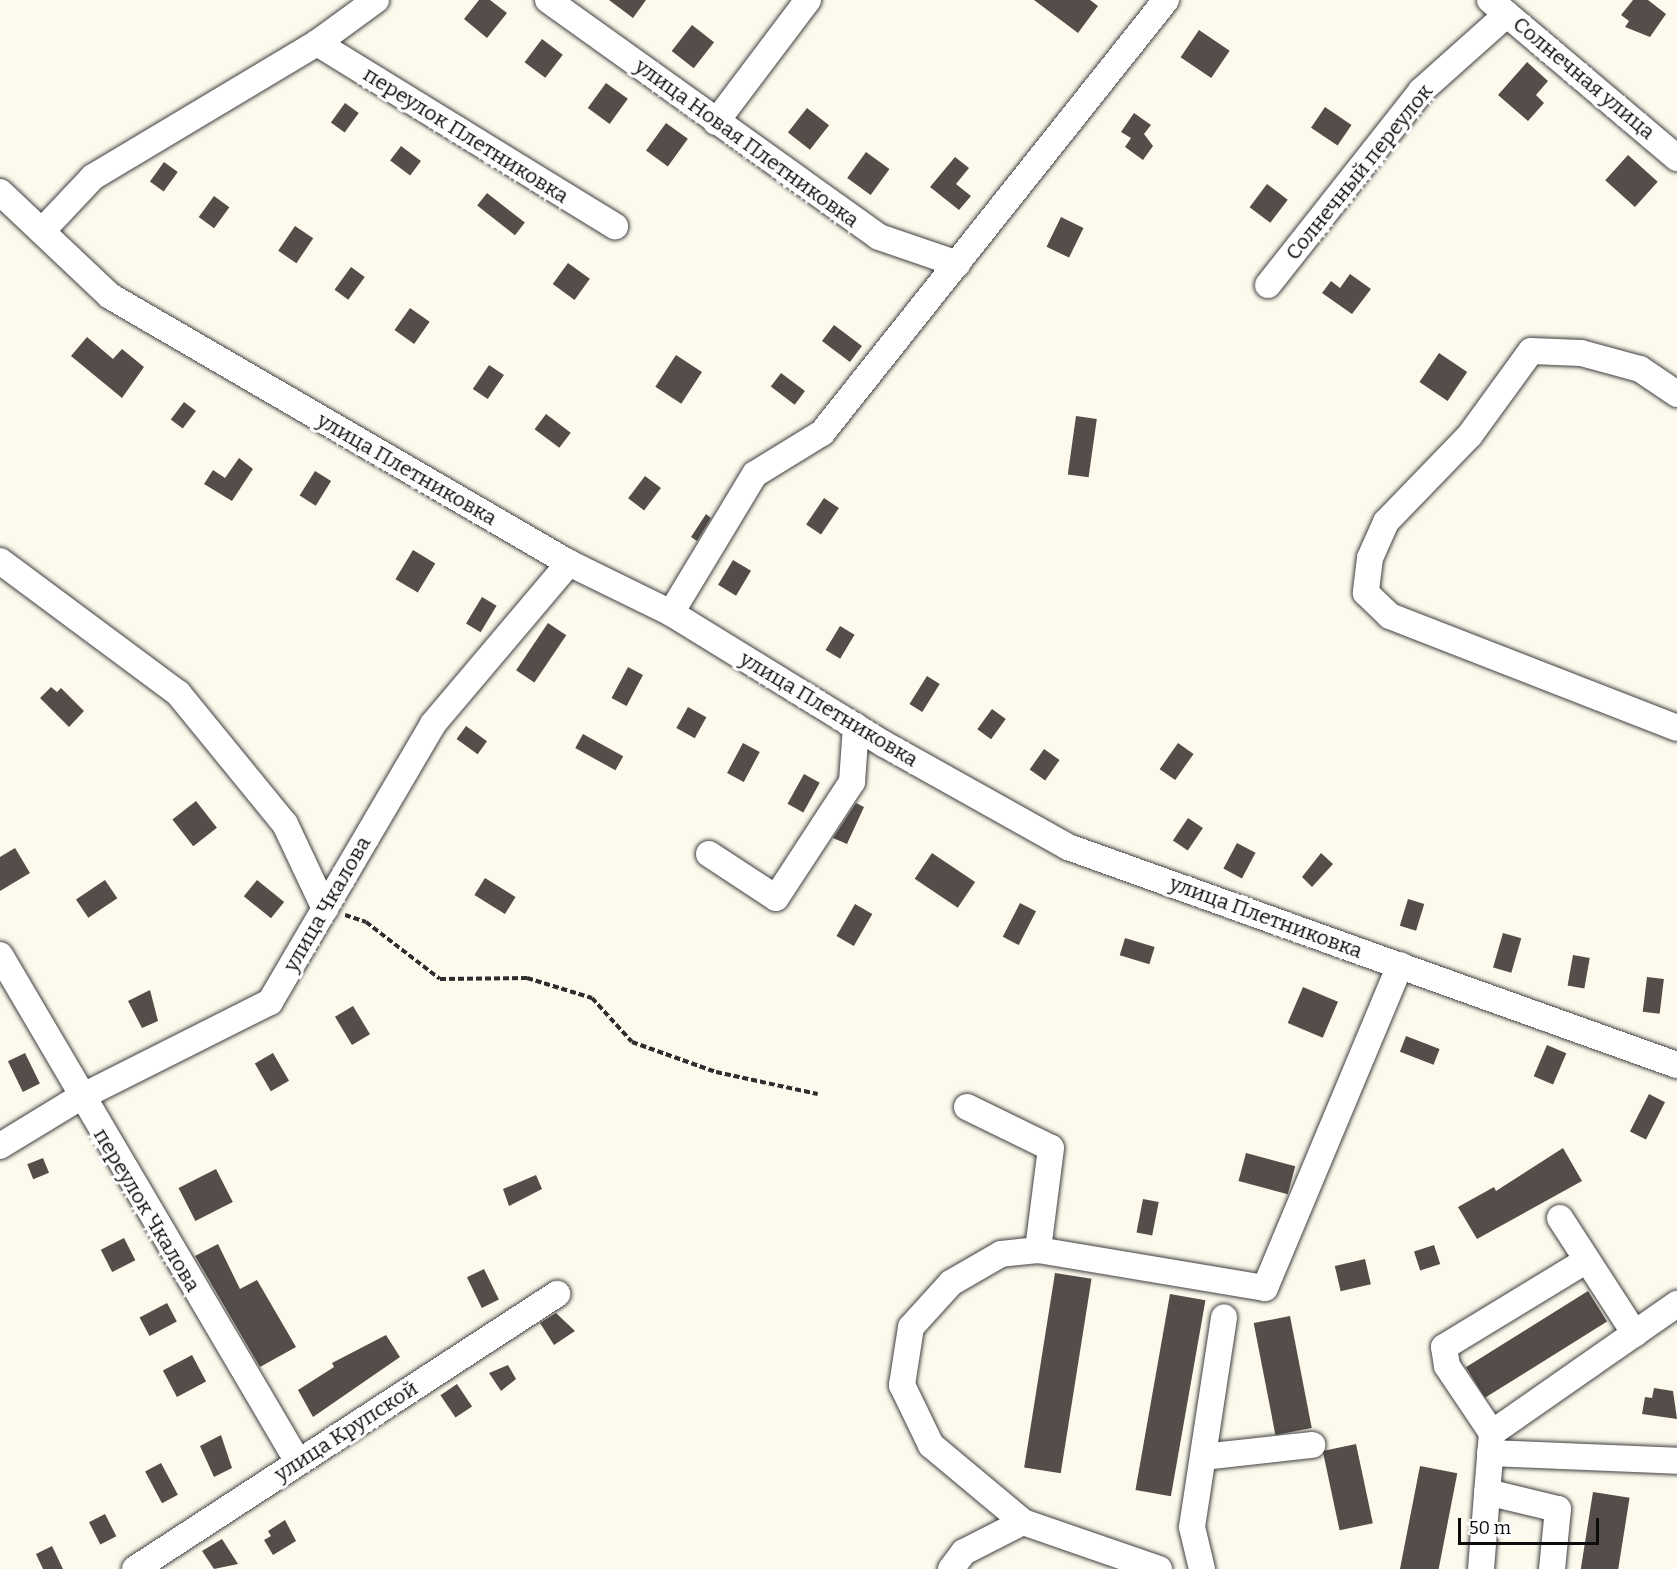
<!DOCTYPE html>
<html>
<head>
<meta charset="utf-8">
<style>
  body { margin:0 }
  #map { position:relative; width:1677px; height:1569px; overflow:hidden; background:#fdfaed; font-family:Bitter,serif }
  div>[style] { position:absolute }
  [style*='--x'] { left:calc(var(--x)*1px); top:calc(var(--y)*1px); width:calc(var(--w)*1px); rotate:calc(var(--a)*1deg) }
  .building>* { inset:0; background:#544d49; transform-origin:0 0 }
  .path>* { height:4px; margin-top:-2px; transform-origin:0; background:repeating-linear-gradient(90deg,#2e2e2e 0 6px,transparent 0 9px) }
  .roads { filter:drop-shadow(0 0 2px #3f3f3f) drop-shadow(0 0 2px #3f3f3f) }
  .minor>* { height:26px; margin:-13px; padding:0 13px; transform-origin:13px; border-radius:13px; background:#fff }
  span { translate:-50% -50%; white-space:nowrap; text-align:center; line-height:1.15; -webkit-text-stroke:6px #fff; paint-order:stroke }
  .street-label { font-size:21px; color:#0c0c0c }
  .scale { position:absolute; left:1458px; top:1518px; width:141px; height:27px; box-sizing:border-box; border:3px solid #0c0c0c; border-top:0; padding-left:8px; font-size:18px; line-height:21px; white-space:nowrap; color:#0c0c0c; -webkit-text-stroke:4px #fff; paint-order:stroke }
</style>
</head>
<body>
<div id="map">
  <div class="building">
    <i style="clip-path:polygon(479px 0,490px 0,507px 13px,487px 38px,464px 19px)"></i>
    <i style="clip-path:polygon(609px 0,646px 0,633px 18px)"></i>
    <i style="clip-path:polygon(1034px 0,1090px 0,1098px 6px,1078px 33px)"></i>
    <i style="clip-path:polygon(1633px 0,1648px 0,1666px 14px,1650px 37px,1625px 27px,1629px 21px,1621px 15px)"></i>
    <i style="left:692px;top:25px;width:28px;height:33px;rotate:38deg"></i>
    <i style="left:1199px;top:30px;width:37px;height:33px;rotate:34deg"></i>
    <i style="left:542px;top:39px;width:26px;height:29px;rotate:37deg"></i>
    <i style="clip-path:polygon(1527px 62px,1548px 81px,1536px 95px,1544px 103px,1528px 121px,1498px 95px)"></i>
    <i style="left:606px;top:83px;width:27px;height:31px;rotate:36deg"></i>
    <i style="left:345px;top:103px;width:17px;height:24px;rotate:36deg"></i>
    <i style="left:1325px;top:107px;width:32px;height:25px;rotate:34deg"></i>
    <i style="left:807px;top:108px;width:28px;height:31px;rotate:38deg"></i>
    <i style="clip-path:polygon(1134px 113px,1151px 125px,1144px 134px,1153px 146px,1143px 160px,1125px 147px,1131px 138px,1121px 132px)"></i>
    <i style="left:666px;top:123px;width:27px;height:34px;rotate:36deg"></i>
    <i style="left:401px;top:146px;width:25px;height:18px;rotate:37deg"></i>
    <i style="left:866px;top:152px;width:29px;height:32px;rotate:36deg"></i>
    <i style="left:1628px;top:155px;width:40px;height:34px;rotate:42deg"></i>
    <i style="clip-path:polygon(955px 157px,969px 168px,956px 184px,971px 196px,959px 210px,930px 187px)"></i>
    <i style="left:164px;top:162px;width:17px;height:24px;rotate:36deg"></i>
    <i style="left:1267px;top:184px;width:26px;height:29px;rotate:37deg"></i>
    <i style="left:487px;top:193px;width:48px;height:16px;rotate:38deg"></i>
    <i style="left:214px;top:196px;width:19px;height:26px;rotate:36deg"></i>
    <i style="left:1061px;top:217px;width:25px;height:33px;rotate:26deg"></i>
    <i style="left:295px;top:226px;width:22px;height:30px;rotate:34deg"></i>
    <i style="left:568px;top:263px;width:27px;height:26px;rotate:36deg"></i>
    <i style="left:351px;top:267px;width:17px;height:28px;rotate:36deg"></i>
    <i style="clip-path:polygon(1350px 274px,1371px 289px,1352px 314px,1322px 293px,1331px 281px,1340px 288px)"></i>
    <i style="left:410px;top:308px;width:24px;height:27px;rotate:35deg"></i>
    <i style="left:834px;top:325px;width:35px;height:20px;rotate:37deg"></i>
    <i style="clip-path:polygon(87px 337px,113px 359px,122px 349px,144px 367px,122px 398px,71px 356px)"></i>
    <i style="left:1439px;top:353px;width:34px;height:35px;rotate:34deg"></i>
    <i style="left:676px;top:355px;width:31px;height:38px;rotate:33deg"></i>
    <i style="left:489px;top:365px;width:18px;height:29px;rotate:34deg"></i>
    <i style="left:781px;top:373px;width:30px;height:17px;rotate:37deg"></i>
    <i style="left:184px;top:402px;width:15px;height:22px;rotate:37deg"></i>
    <i style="left:546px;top:414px;width:31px;height:19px;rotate:37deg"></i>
    <i style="left:1076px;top:416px;width:21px;height:59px;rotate:8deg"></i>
    <i style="clip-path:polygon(239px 458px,253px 469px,232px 501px,204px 484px,213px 470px,225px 478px)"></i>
    <i style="left:315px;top:471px;width:19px;height:29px;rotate:32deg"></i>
    <i style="left:645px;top:476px;width:20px;height:28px;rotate:37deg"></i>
    <i style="left:824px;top:498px;width:18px;height:32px;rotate:34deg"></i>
    <i style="clip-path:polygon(706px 514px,711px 518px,697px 541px,691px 537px)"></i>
    <i style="left:413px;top:550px;width:26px;height:34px;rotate:31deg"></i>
    <i style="left:733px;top:560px;width:21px;height:29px;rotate:31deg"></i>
    <i style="left:482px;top:597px;width:17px;height:31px;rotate:31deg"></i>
    <i style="left:548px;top:623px;width:22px;height:57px;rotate:34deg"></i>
    <i style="left:840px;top:626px;width:17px;height:28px;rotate:31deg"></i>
    <i style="left:628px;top:667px;width:17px;height:35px;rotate:28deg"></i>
    <i style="left:927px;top:676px;width:15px;height:33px;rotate:32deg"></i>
    <i style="clip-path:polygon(51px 687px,57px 692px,61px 688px,84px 711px,69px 727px,40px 698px)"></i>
    <i style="left:688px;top:707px;width:21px;height:24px;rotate:29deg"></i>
    <i style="left:992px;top:709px;width:17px;height:25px;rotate:36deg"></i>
    <i style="left:466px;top:726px;width:26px;height:16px;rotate:36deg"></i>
    <i style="left:583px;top:734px;width:46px;height:16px;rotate:29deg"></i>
    <i style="left:743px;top:743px;width:19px;height:34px;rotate:28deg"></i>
    <i style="left:1178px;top:743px;width:19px;height:32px;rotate:35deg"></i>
    <i style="left:1044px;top:749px;width:19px;height:25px;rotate:35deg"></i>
    <i style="left:804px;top:774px;width:18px;height:34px;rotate:29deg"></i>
    <i style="left:196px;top:801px;width:34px;height:30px;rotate:52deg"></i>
    <i style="clip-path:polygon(856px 803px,864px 807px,847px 844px,833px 838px)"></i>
    <i style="left:1188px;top:818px;width:18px;height:27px;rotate:34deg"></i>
    <i style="left:1237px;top:843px;width:21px;height:29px;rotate:28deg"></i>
    <i style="clip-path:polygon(15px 848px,30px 873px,0 891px,0 857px)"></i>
    <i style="left:932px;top:853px;width:52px;height:31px;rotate:34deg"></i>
    <i style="clip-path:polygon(1321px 853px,1333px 864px,1312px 887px,1302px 877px)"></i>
    <i style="left:485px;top:878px;width:36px;height:20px;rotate:32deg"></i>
    <i style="left:105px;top:880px;width:22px;height:35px;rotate:56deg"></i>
    <i style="left:257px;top:880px;width:35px;height:21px;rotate:39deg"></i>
    <i style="left:1408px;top:899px;width:17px;height:28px;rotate:17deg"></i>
    <i style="left:1020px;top:903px;width:18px;height:38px;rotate:27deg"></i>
    <i style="left:855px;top:904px;width:20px;height:37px;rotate:30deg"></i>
    <i style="left:1503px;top:933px;width:19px;height:36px;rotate:16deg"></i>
    <i style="left:1125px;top:938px;width:31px;height:18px;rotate:17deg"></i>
    <i style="left:1573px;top:955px;width:17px;height:31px;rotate:10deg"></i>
    <i style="left:1647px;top:977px;width:17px;height:35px;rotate:7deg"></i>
    <i style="left:1303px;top:987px;width:38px;height:39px;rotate:23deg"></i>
    <i style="clip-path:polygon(150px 990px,158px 1021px,142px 1028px,128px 1001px)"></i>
    <i style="left:353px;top:1006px;width:33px;height:21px;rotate:59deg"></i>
    <i style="left:1406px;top:1036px;width:36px;height:17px;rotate:21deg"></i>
    <i style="left:1547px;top:1045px;width:21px;height:34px;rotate:23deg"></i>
    <i style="left:25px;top:1053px;width:34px;height:19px;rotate:64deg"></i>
    <i style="left:273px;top:1053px;width:32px;height:21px;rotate:60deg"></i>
    <i style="left:1649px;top:1094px;width:18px;height:42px;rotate:27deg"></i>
    <i style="clip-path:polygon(1563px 1148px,1582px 1181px,1477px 1239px,1458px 1207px,1494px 1187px,1496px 1191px)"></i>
    <i style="left:1246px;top:1153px;width:51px;height:29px;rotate:15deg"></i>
    <i style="left:43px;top:1158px;width:16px;height:17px;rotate:68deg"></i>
    <i style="left:216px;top:1169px;width:37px;height:42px;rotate:63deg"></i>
    <i style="clip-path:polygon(536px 1175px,542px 1189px,509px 1206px,503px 1189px)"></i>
    <i style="left:1143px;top:1199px;width:16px;height:34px;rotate:11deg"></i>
    <i style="left:124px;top:1238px;width:25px;height:26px;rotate:63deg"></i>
    <i style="clip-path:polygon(218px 1244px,240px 1289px,257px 1280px,296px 1347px,260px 1367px,195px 1256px)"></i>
    <i style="left:1434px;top:1245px;width:20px;height:21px;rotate:72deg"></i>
    <i style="left:1365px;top:1259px;width:26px;height:31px;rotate:77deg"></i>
    <i style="left:484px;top:1269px;width:34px;height:19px;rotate:64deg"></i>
    <i style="left:1055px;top:1273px;width:37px;height:197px;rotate:9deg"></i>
    <i style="left:1588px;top:1291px;width:36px;height:144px;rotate:58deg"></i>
    <i style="left:1170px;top:1294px;width:36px;height:199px;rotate:10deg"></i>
    <i style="left:167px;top:1303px;width:21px;height:31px;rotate:62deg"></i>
    <i style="clip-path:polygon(556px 1313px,575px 1331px,554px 1345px,540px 1323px)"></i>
    <i style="left:1290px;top:1316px;width:114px;height:37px;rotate:79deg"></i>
    <i style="clip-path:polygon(386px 1335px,400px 1357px,313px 1417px,298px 1390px,334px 1367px,332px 1363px)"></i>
    <i style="left:192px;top:1355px;width:30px;height:33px;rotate:62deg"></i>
    <i style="clip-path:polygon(508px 1365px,516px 1379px,501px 1391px,489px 1373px)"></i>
    <i style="left:457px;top:1384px;width:27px;height:20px;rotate:56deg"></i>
    <i style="clip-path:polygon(1654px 1388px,1673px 1391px,1677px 1419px,1642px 1414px,1645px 1397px,1652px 1398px)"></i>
    <i style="clip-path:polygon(221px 1435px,232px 1468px,214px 1477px,200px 1446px)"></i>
    <i style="left:1356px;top:1444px;width:81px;height:34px;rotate:78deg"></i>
    <i style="left:161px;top:1463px;width:36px;height:18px;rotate:62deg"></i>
    <i style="left:1420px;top:1466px;width:38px;height:105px;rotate:11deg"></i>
    <i style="left:1593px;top:1492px;width:37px;height:78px;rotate:9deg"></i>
    <i style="left:105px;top:1514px;width:25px;height:18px;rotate:63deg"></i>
    <i style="clip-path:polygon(285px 1520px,296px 1541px,273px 1555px,264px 1540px,271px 1536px,268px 1531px)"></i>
    <i style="clip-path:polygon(222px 1539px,238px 1564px,214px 1569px,202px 1551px)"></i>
    <i style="clip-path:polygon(52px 1546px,63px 1569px,43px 1569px,36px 1554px)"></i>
  </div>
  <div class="path">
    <i style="--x:345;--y:915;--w:22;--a:18"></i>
    <i style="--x:366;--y:922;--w:93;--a:37.6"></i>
    <i style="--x:440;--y:979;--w:87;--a:-0.7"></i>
    <i style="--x:527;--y:978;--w:68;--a:17.1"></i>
    <i style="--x:592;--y:998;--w:59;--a:47.7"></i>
    <i style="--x:632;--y:1042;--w:89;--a:19.7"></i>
    <i style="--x:716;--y:1072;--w:104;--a:12.2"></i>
  </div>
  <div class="roads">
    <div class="minor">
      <i style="--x:548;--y:0;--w:407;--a:35.6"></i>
      <i style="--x:879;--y:237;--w:83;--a:18.9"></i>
      <i style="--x:1490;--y:0;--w:245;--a:40.2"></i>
      <i style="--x:317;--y:43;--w:350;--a:31.6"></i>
      <i style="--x:716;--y:122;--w:153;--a:-53"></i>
      <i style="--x:0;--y:192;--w:151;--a:43.4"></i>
      <i style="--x:110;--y:296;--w:531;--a:30.19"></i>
      <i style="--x:569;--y:563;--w:114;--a:26.1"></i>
      <i style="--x:671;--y:613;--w:250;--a:31.6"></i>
      <i style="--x:884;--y:744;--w:211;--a:29.2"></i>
      <i style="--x:1068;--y:847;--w:647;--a:19.7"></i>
      <i style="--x:43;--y:230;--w:73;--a:-46.7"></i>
      <i style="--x:93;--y:177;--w:261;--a:-30.9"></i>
      <i style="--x:317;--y:43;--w:73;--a:-36.1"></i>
      <i style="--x:1268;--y:285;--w:247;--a:-51.7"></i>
      <i style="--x:1421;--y:91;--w:115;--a:-41.8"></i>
      <i style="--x:1677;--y:394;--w:45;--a:-146"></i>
      <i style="--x:1640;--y:369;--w:61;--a:-164.8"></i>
      <i style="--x:1581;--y:353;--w:50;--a:-177.7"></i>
      <i style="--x:1531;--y:351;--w:104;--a:126"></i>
      <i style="--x:1470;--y:435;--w:121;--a:134"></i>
      <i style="--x:1386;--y:522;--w:39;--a:114"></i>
      <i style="--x:1370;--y:558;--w:35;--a:97"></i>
      <i style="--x:1366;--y:593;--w:33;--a:44"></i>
      <i style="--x:1390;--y:616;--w:308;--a:21.3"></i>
      <i style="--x:0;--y:561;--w:222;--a:36.6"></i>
      <i style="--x:178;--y:693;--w:169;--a:50.8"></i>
      <i style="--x:285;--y:824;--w:94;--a:64.8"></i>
      <i style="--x:671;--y:613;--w:162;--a:-58.9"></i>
      <i style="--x:755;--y:474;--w:79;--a:-31.5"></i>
      <i style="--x:822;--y:433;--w:553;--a:-51.53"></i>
      <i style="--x:709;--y:854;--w:80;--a:33.3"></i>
      <i style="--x:776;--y:898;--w:139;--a:-56.8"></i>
      <i style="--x:852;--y:782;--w:56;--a:-85.9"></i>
      <i style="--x:0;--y:955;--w:588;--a:59.55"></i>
      <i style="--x:967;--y:1107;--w:93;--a:26"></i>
      <i style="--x:1051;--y:1148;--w:103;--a:97.3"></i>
      <i style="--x:1038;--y:1250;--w:230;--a:9.5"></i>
      <i style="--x:1265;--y:1288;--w:350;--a:-67.3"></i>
      <i style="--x:0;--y:1146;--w:92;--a:-31.3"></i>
      <i style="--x:79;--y:1098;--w:214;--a:-26.7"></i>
      <i style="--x:270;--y:1002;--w:322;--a:-59.6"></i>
      <i style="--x:433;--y:724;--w:211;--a:-49.8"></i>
      <i style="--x:1560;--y:1218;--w:138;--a:57.1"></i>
      <i style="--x:1038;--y:1250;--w:37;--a:174"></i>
      <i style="--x:1001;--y:1254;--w:58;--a:149.9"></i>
      <i style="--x:951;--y:1283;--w:59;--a:132.3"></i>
      <i style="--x:911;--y:1327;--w:59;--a:98.8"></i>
      <i style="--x:902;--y:1385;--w:67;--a:64.2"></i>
      <i style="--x:931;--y:1445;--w:120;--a:39.9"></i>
      <i style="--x:1023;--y:1522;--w:144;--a:19.1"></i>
      <i style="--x:1492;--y:1433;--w:81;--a:-123.9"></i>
      <i style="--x:1447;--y:1366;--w:19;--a:-99"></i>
      <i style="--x:1444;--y:1347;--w:167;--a:-31.3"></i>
      <i style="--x:1490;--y:1453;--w:187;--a:2.4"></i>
      <i style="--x:1203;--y:1457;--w:110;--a:-6.3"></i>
      <i style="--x:1487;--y:1492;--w:73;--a:13.5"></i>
      <i style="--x:1558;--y:1509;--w:60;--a:95.7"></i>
      <i style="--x:135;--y:1569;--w:504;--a:-33.09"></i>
      <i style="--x:951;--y:1569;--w:21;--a:-53"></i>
      <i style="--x:964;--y:1552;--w:66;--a:-27"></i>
      <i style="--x:1202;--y:1569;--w:43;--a:-103.4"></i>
      <i style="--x:1192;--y:1527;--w:212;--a:-81.3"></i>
      <i style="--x:1481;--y:1569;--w:136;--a:-85.4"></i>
      <i style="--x:1492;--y:1433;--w:226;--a:-34.9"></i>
    </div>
  </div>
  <div class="street-label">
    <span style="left:1584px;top:78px;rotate:40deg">Солнечная улица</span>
    <span style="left:466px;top:135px;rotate:32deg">переулок Плетниковка</span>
    <span style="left:747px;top:143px;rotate:36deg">улица Новая Плетниковка</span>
    <span style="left:1359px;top:172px;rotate:-51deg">Солнечный переулок</span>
    <span style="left:407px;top:469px;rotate:30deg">улица Плетниковка</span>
    <span style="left:829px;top:709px;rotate:31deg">улица Плетниковка</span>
    <span style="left:327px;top:904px;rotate:-60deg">улица Чкалова</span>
    <span style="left:1266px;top:917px;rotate:20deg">улица Плетниковка</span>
    <span style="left:147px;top:1210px;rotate:59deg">переулок Чкалова</span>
    <span style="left:346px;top:1431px;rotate:-33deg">улица Крупской</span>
  </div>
  <div class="scale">50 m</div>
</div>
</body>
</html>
